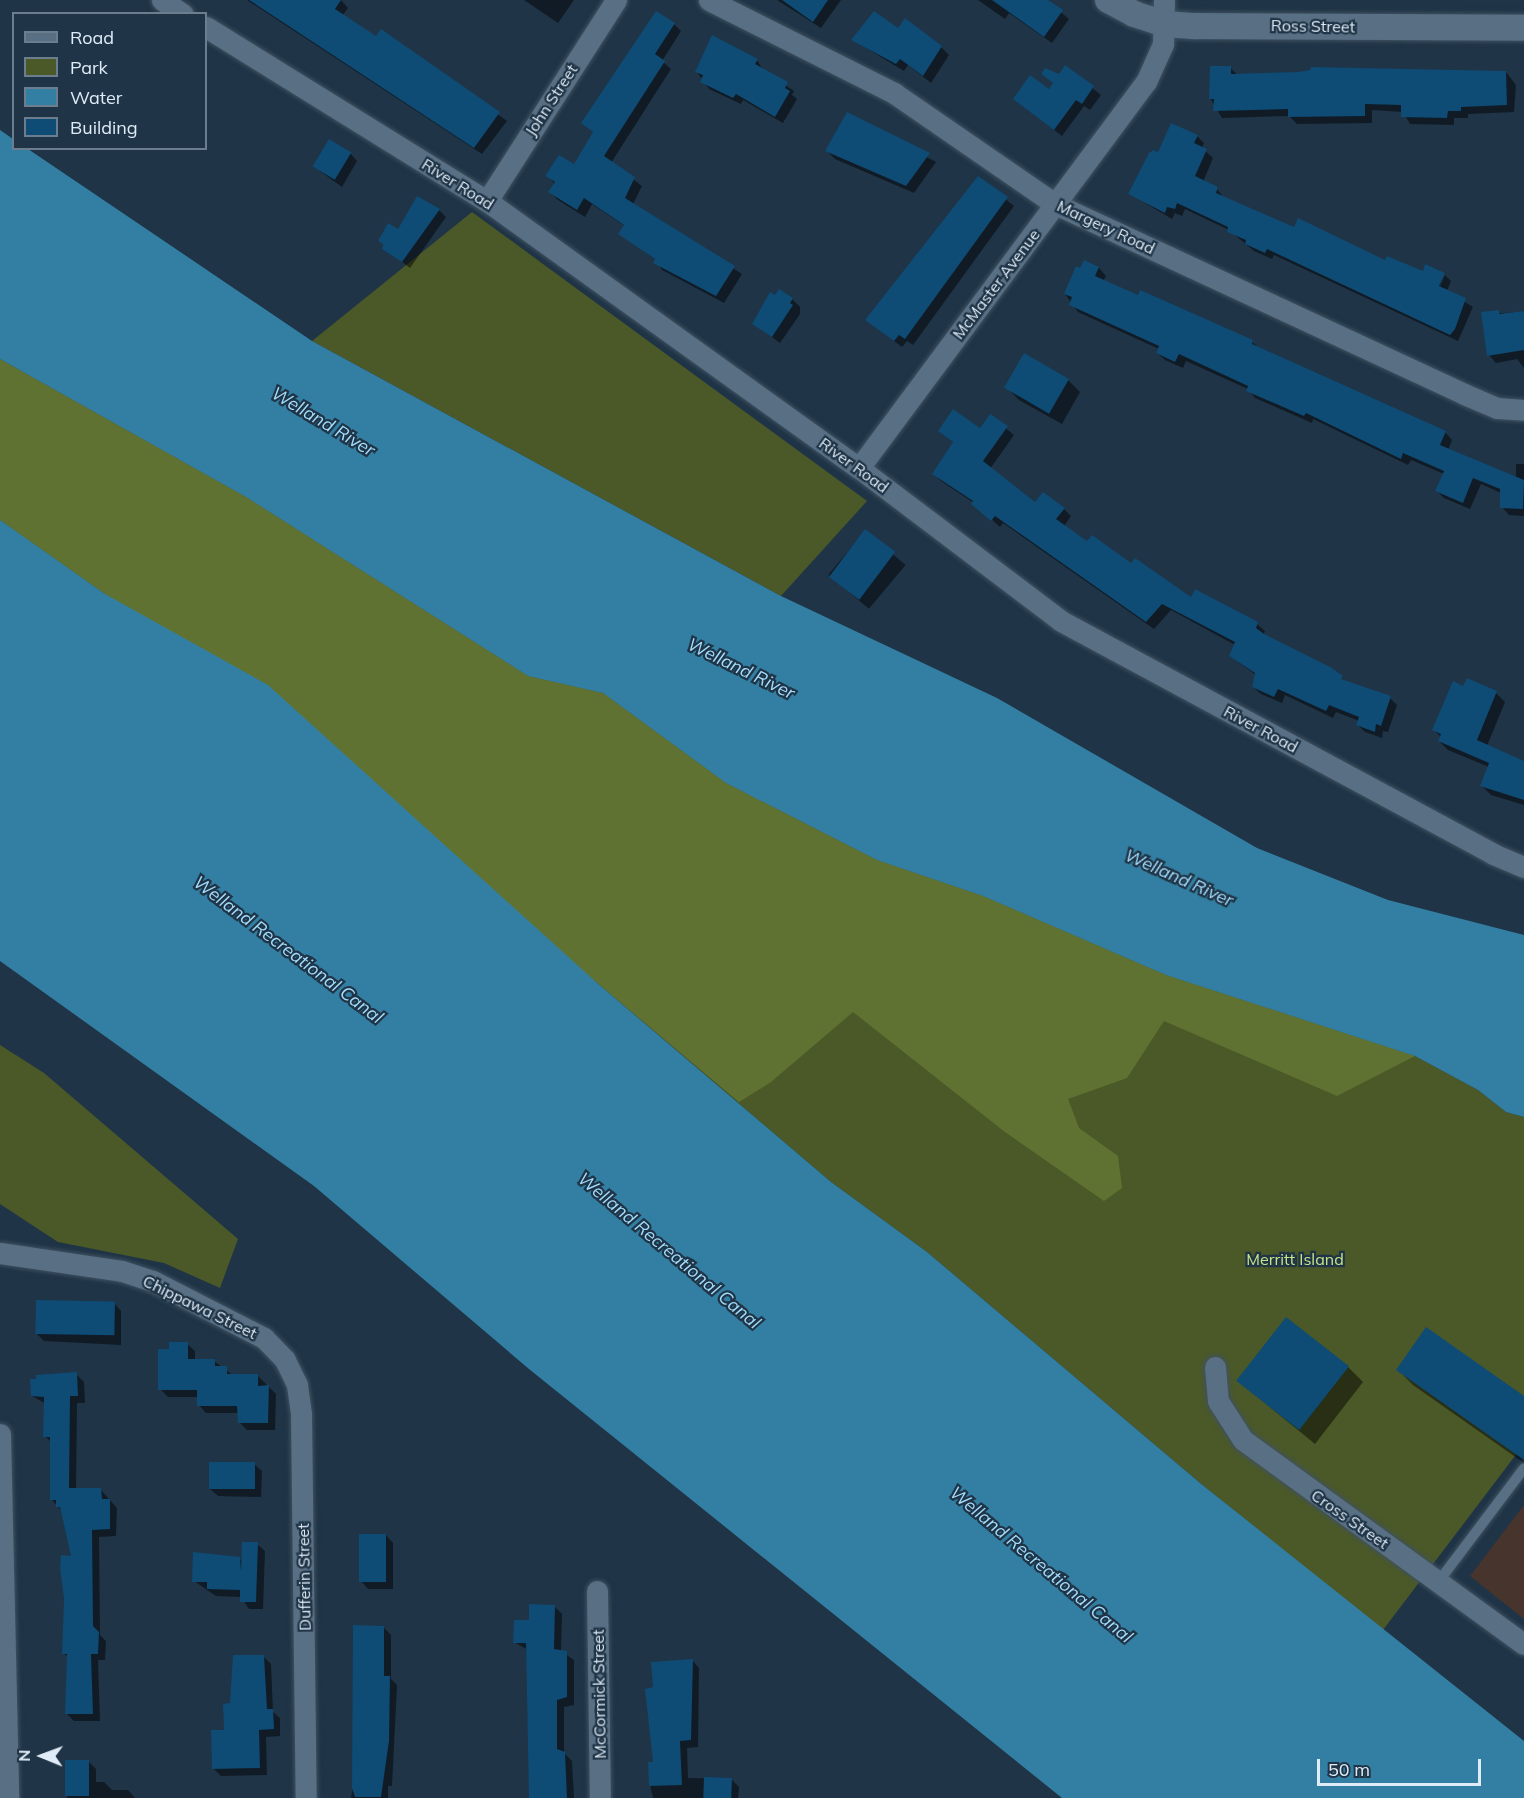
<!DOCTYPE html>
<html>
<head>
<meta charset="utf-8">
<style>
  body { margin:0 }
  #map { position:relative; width:1524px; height:1798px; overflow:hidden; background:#1f3446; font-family:Mulish,sans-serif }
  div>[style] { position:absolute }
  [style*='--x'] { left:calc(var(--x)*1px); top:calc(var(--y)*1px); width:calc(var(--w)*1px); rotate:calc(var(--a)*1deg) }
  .industrial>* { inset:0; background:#47352d }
  .green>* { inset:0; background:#4b5928 }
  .forest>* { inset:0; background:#607232 }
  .water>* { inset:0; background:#337fa3 }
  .shadow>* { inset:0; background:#0007; transform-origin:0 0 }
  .building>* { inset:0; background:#0e4b75; transform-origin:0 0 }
  .roads { filter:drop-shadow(0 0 2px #3f5161) drop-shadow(0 0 2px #3f5161) }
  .service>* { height:10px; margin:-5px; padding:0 5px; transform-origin:5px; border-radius:5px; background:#586f84 }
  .minor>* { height:21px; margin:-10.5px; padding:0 10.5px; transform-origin:10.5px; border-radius:10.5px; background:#586f84 }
  .tertiary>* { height:26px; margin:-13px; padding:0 13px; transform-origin:13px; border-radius:13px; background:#586f84 }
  span { translate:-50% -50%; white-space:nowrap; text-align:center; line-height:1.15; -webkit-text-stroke:4.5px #1f3446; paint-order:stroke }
  .street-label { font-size:16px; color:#dfecf8 }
  .park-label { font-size:16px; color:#c8e487 }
  .water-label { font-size:18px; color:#a2dcfc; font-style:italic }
  .legend { position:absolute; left:12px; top:12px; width:195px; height:138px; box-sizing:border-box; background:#1f3446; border:2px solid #6c7e8d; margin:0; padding:8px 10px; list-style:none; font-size:18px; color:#dfecf8 }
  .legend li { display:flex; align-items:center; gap:12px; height:30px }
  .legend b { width:30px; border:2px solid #6c7e8d }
  .north { position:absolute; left:12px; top:1726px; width:60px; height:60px; -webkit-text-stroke:4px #1f3446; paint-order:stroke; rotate:271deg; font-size:16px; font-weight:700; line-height:24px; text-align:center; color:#dfecf8 }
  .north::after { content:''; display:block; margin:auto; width:21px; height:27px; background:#dfecf8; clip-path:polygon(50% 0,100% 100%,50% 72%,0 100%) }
  .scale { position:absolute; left:1317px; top:1759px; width:164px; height:27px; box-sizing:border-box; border:3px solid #dfecf8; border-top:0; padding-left:8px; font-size:18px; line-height:21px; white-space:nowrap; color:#dfecf8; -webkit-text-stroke:4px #1f3446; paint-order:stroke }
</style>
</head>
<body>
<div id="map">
  <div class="industrial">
    <i style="clip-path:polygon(1524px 1505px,1524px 1619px,1470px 1576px)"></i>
  </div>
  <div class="green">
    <i style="clip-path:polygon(472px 212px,867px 501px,781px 596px,312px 341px)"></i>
    <i style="clip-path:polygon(0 359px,603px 693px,1415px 1056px,1478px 1090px,1506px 1112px,1524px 1117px,1524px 1444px,1383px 1630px,1200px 1483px,927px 1252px,831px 1182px,596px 982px,0 520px)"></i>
    <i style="clip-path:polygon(0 1045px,44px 1073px,238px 1239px,220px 1288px,164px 1263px,58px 1242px,0 1204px)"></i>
  </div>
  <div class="forest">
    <i style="clip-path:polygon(0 359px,246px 497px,528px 676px,603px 693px,726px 783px,877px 860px,983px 896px,1166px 975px,1415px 1056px,1337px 1096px,1164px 1021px,1127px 1078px,1068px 1099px,1079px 1128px,1118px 1156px,1122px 1188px,1104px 1201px,1005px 1132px,853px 1012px,771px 1082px,739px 1102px,596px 982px,105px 594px,0 520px)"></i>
  </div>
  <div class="water">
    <i style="clip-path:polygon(0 130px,13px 139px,14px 148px,28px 149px,312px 341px,781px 596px,997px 698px,1257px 848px,1388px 900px,1524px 935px,1524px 1117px,1506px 1112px,1478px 1090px,1415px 1056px,1166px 975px,983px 896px,877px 860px,726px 783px,603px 693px,528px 676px,246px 497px,0 359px)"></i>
    <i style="clip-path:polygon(0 520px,105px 594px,268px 685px,596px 982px,831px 1182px,927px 1252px,1200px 1483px,1524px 1741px,1524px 1798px,1062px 1798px,529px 1369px,314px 1186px,0 961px)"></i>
  </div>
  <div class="shadow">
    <i style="clip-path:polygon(247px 0,341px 0,348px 8px,342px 16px,376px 38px,381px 31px,507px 121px,482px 154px)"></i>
    <i style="clip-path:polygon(524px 0,574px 0,558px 23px)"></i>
    <i style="clip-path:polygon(777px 0,841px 0,821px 28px)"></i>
    <i style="clip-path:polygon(978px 0,1046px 0,1069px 19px,1052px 43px,1009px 13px,1005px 19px)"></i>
    <i style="clip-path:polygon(674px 24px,681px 31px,662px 61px,671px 69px,611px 163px,642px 186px,633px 204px,742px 274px,724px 303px,662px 270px,656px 260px,620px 234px,625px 226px,592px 204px,585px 217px,558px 200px,550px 192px,555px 184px,547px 176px,574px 166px,594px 133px,583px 123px)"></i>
    <i style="clip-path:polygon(898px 30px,941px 47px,949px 55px,931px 83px,908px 65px,904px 71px,853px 40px)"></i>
    <i style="clip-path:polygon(757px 60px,763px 70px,794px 91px,792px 95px,797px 99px,783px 123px,743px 100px,741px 104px,709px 89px,697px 72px)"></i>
    <i style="clip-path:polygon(1066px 67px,1101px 95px,1090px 110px,1084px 106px,1062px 136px,1015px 99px,1049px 91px,1054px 84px,1043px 74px,1060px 76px)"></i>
    <i style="clip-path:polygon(1230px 68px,1238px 75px,1506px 72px,1516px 85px,1514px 112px,1468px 114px,1468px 118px,1454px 118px,1454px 125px,1410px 124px,1403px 112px,1372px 110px,1372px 123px,1297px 124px,1289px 116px,1222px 118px,1210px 98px)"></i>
    <i style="clip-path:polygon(848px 114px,936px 162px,914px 193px,835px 159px,827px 151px)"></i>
    <i style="clip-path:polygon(1197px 136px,1204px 143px,1202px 148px,1213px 158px,1203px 182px,1217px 189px,1224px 198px,1295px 229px,1386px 262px,1423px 273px,1444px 274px,1437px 294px,1445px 275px,1451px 281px,1447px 291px,1473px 307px,1458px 341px,1274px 255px,1272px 259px,1254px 251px,1229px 230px,1185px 209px,1182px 216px,1175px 213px,1172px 219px,1130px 194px,1159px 154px)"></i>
    <i style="clip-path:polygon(350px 153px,357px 161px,342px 187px,313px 166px)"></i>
    <i style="clip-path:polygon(979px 178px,1014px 206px,913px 345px,907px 341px,902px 347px,867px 320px)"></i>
    <i style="clip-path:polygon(439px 210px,446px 217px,410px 268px,384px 248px,399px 231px)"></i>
    <i style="clip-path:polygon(1084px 262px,1099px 268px,1106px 276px,1103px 281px,1252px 342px,1260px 349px,1445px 432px,1452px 440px,1448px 450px,1516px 479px,1516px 464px,1524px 464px,1524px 516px,1509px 515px,1502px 507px,1501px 493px,1481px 484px,1470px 509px,1444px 498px,1437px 491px,1444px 474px,1411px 460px,1408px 465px,1313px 419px,1312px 423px,1255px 398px,1248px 389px,1186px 361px,1183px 368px,1165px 360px,1157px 353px,1159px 349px,1078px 312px,1065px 294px)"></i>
    <i style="clip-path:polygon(792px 299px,800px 307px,800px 314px,780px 343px,754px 324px)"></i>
    <i style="clip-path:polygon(1524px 312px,1524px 368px,1517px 359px,1496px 363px,1489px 355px,1482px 314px)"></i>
    <i style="clip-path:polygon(1068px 380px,1080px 392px,1062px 424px,1019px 400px,1007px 388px)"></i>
    <i style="clip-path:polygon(991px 416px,1014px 435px,990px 469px,1035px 505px,1064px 509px,1071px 516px,1064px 526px,1088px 543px,1191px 599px,1257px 624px,1265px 631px,1263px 636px,1348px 683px,1390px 698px,1397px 705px,1388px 732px,1383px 731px,1382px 738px,1365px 732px,1358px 725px,1359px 721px,1336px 712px,1333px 718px,1285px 695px,1282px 703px,1261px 694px,1253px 687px,1256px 675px,1230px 656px,1235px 645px,1171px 610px,1154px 629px,1003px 523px,1000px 527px,974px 503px,941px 481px,934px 474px,954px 443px,940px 431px,981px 430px)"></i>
    <i style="left:865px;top:531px;width:53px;height:57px;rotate:40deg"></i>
    <i style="clip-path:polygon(1464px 688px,1496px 693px,1505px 702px,1487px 746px,1524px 763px,1524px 805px,1491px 795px,1482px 786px,1489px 767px,1448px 750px,1439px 741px,1441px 737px,1434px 730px)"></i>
    <i style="clip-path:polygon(114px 1303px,121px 1311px,121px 1345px,44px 1341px,37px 1334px)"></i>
    <i style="clip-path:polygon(187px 1344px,195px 1351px,195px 1361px,214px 1361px,234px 1376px,257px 1375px,276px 1394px,275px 1430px,247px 1430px,239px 1422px,239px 1413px,206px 1413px,199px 1405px,198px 1397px,168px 1397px,160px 1389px,171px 1351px)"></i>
    <i style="clip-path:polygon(1348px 1367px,1363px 1382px,1315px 1444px,1238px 1381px)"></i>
    <i style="clip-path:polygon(1398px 1370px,1524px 1398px,1524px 1463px,1413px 1385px)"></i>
    <i style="clip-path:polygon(76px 1374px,84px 1382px,85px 1403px,77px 1403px,76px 1490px,101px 1490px,117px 1508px,116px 1536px,99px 1537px,100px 1635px,106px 1641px,105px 1660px,98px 1660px,100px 1721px,74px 1721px,67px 1714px,68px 1657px,63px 1653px,73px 1558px,62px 1511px,52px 1500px,52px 1443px,45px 1436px,46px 1404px,32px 1396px)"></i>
    <i style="clip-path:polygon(254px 1464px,262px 1471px,261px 1497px,218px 1496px,210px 1489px)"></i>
    <i style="clip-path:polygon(386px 1535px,393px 1543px,393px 1589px,368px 1589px,361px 1581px)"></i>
    <i style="clip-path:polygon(257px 1544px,265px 1551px,263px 1609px,249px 1609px,241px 1597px,216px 1596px,194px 1581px,239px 1558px,243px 1563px)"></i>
    <i style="clip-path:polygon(554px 1606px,562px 1614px,561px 1651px,574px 1660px,574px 1705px,564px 1707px,564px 1753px,572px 1761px,574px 1798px,530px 1798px,528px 1650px,514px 1642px,530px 1622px)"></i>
    <i style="clip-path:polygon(383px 1627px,391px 1635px,391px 1679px,397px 1685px,392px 1786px,388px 1786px,388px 1798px,351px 1798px)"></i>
    <i style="clip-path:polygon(264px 1657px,271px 1664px,273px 1712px,280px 1718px,280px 1736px,266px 1737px,267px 1775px,221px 1776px,213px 1768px,232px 1705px)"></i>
    <i style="clip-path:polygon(692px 1660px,699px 1668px,698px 1747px,687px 1748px,688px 1778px,731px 1779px,739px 1787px,738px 1798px,653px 1798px,650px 1785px,654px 1764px,654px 1688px)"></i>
    <i style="clip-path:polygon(67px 1762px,89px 1762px,96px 1769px,96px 1782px,104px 1782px,112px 1790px,128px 1790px,135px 1798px,67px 1798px)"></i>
  </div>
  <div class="building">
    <i style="clip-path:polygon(249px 0,341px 0,335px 9px,376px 36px,381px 29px,500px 112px,474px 148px)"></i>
    <i style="clip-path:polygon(782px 0,828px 0,813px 22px)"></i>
    <i style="clip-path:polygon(992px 0,1048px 0,1063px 10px,1044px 37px)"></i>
    <i style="clip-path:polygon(656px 11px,675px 23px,655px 54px,665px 61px,604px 156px,635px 177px,625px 198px,735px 266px,716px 296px,653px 263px,655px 259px,618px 234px,624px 225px,584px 198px,577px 210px,548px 192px,555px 182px,545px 176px,559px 155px,574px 164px,593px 132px,581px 123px)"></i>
    <i style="clip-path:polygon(874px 11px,898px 28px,905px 18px,942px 46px,923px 76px,900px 59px,896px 64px,851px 40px)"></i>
    <i style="clip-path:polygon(712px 35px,758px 59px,755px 64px,788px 82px,785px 88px,790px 91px,775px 117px,736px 94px,733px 98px,700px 82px,703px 75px,695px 72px)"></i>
    <i style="clip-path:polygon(1065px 65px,1094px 86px,1082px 104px,1076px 100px,1054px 130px,1013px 99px,1030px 75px,1049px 89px,1053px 83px,1041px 74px,1045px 68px,1059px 74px)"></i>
    <i style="clip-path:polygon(1210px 66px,1231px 66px,1231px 74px,1298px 72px,1310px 70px,1311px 67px,1506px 71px,1507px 105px,1461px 107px,1461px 111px,1448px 111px,1447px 118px,1401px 117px,1401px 105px,1365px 104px,1365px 116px,1288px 117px,1288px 109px,1213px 111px,1214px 99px,1209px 99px)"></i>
    <i style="clip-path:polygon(847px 112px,930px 153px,906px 186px,825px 151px)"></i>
    <i style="clip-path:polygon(1171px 123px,1198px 135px,1194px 143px,1207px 149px,1195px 176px,1218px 187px,1216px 193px,1294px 227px,1298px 218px,1385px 260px,1387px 256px,1423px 271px,1425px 264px,1445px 273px,1439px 286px,1466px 298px,1455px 329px,1450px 335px,1267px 249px,1265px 253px,1245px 244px,1246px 240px,1227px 232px,1228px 227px,1177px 203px,1175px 209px,1167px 207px,1165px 213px,1128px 194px,1149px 153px,1153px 150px,1158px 152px)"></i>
    <i style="left:329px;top:139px;width:26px;height:32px;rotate:31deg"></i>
    <i style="clip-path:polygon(978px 176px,1008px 197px,905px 339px,899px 335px,894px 341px,865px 320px)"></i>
    <i style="clip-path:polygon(417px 196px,440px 209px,402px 262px,382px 249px,383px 244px,378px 241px,388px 223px,398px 229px)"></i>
    <i style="clip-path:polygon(1084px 260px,1099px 267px,1095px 276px,1138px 295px,1140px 290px,1226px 328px,1253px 340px,1252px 344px,1446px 431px,1440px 445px,1524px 480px,1523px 509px,1500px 508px,1500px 489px,1473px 478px,1463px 503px,1435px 491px,1444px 471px,1403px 453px,1401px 459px,1306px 413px,1304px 416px,1246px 391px,1248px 386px,1179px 354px,1175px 362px,1156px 353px,1159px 346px,1069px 305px,1072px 297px,1064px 294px,1076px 266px,1080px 268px)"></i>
    <i style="clip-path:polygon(779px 289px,793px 298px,790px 303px,793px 305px,772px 337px,752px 324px,770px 292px,775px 295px)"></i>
    <i style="clip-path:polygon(1499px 310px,1499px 314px,1524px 311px,1524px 350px,1487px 356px,1481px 312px)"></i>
    <i style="left:1024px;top:353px;width:52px;height:40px;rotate:30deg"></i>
    <i style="clip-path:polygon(953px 409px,980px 428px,990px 414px,1008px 426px,983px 461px,1035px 502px,1043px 492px,1065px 508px,1056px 519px,1087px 541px,1092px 535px,1131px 563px,1135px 558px,1191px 597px,1195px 589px,1258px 622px,1256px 628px,1264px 634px,1332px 668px,1343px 676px,1341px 679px,1391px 696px,1381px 726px,1376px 724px,1375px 732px,1356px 725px,1359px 717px,1329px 705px,1326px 711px,1278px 689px,1274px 697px,1252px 687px,1255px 673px,1229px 656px,1235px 642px,1162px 604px,1146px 622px,995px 516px,991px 521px,971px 504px,973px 501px,932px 474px,953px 442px,938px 431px)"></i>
    <i style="left:865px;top:529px;width:38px;height:60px;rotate:37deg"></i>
    <i style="clip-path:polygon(1467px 678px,1497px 691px,1477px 740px,1524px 761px,1524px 800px,1480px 786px,1489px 763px,1438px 741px,1441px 734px,1432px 730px,1453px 681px,1463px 686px)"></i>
    <i style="left:36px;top:1300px;width:79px;height:34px;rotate:1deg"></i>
    <i style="left:1286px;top:1317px;width:80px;height:81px;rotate:38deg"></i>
    <i style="clip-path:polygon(1426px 1327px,1524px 1396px,1524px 1460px,1396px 1370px)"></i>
    <i style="clip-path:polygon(169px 1342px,188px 1342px,188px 1359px,215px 1359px,215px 1366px,227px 1366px,227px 1374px,258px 1374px,258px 1386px,269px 1385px,268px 1423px,238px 1423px,237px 1406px,197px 1406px,197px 1390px,158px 1390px,158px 1349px,169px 1349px)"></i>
    <i style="clip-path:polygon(77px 1372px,78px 1396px,70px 1396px,69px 1488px,101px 1488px,102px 1499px,110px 1499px,110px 1529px,92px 1530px,93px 1626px,99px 1632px,98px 1654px,91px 1654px,93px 1714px,65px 1714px,67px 1654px,62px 1654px,64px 1599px,60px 1567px,61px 1555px,71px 1556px,60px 1507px,56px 1507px,56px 1500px,50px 1500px,50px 1437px,43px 1437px,44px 1397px,31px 1396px,30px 1379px,36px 1379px,36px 1375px)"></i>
    <i style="left:209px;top:1462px;width:46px;height:27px"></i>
    <i style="left:359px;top:1534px;width:27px;height:48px"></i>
    <i style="clip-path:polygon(242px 1542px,258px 1542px,256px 1602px,240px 1602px,240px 1590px,207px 1589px,207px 1582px,192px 1582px,193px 1552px,240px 1557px,241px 1571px)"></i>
    <i style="clip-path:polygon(529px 1604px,555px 1605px,554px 1649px,567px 1651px,567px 1697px,557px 1700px,557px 1749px,565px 1752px,567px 1798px,529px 1798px,526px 1643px,513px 1643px,514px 1620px,529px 1620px)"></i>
    <i style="clip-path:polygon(353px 1625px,384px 1626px,384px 1676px,390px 1676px,389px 1741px,381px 1797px,355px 1797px,352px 1788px)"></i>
    <i style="clip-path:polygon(233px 1655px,264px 1655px,267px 1709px,273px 1709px,274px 1729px,259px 1730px,260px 1768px,212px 1769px,211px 1730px,224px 1730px,223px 1704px,230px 1703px)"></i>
    <i style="clip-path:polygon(693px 1659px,691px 1740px,680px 1741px,682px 1785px,649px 1786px,648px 1762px,653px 1762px,645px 1689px,653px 1687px,651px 1662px)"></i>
    <i style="left:89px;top:1760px;width:36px;height:24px;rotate:90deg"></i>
    <i style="left:704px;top:1777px;width:28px;height:21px;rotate:2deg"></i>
  </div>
  <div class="roads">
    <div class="service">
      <i style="--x:1439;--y:1581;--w:141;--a:-53"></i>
    </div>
    <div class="minor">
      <i style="--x:162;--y:0;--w:25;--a:34"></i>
      <i style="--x:709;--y:0;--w:207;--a:26.7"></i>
      <i style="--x:894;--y:93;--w:196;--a:34.6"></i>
      <i style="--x:1055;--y:204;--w:451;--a:24.9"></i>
      <i style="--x:1464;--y:394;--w:36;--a:23"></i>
      <i style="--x:1497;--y:408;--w:27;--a:4"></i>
      <i style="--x:206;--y:27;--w:331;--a:31.8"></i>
      <i style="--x:487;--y:201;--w:458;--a:35.7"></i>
      <i style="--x:859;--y:468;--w:253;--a:37.1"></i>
      <i style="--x:1061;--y:621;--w:491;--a:28.3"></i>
      <i style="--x:1493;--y:854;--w:34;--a:23"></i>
      <i style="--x:487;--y:201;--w:239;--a:-57.3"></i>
      <i style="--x:859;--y:468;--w:481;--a:-53.4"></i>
      <i style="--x:1146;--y:82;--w:42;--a:-65.9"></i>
      <i style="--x:1163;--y:44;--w:44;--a:-88.7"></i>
      <i style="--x:0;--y:1253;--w:123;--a:8.4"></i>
      <i style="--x:122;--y:1271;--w:33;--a:18"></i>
      <i style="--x:153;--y:1281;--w:125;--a:27.2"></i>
      <i style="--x:264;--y:1338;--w:30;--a:46"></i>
      <i style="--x:285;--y:1360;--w:28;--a:64"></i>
      <i style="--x:297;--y:1385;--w:30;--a:82"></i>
      <i style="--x:301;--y:1415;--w:383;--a:89.3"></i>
      <i style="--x:1215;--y:1367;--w:34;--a:85"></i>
      <i style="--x:1218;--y:1401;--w:46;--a:57.3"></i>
      <i style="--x:1243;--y:1440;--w:347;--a:36"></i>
      <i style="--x:0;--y:1434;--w:364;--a:88.7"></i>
      <i style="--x:597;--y:1591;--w:207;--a:89.2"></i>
    </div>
    <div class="tertiary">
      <i style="--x:1108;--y:0;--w:30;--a:28"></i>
      <i style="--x:1134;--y:14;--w:32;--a:18"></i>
      <i style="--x:1164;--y:24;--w:32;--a:4"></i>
      <i style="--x:1196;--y:26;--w:328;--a:0.3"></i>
    </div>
  </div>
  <div class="street-label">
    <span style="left:1313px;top:26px;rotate:1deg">Ross Street</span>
    <span style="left:551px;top:100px;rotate:-57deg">John Street</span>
    <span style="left:458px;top:184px;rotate:32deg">River Road</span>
    <span style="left:1106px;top:227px;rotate:25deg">Margery Road</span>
    <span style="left:996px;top:284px;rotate:-53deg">McMaster Avenue</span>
    <span style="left:854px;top:465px;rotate:36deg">River Road</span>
    <span style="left:1261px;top:729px;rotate:28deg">River Road</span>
    <span style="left:200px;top:1307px;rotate:26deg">Chippawa Street</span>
    <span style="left:1350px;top:1519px;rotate:35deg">Cross Street</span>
    <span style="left:304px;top:1577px;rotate:-91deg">Dufferin Street</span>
    <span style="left:599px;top:1694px;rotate:-91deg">McCormick Street</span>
  </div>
  <div class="park-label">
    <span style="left:1295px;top:1259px">Merritt Island</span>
  </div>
  <div class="water-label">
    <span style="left:323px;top:422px;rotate:31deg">Welland River</span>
    <span style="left:741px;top:669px;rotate:26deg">Welland River</span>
    <span style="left:1179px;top:878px;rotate:24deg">Welland River</span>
    <span style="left:288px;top:950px;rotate:37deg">Welland Recreational Canal</span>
    <span style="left:669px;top:1251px;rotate:40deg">Welland Recreational Canal</span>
    <span style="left:1041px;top:1565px;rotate:40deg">Welland Recreational Canal</span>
  </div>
  <ul class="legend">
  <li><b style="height:8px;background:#586f84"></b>Road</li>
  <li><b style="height:16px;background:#4b5928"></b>Park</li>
  <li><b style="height:16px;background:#337fa3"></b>Water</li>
  <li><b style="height:16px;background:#0e4b75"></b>Building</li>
  </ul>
  <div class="north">N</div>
  <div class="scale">50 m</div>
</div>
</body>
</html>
